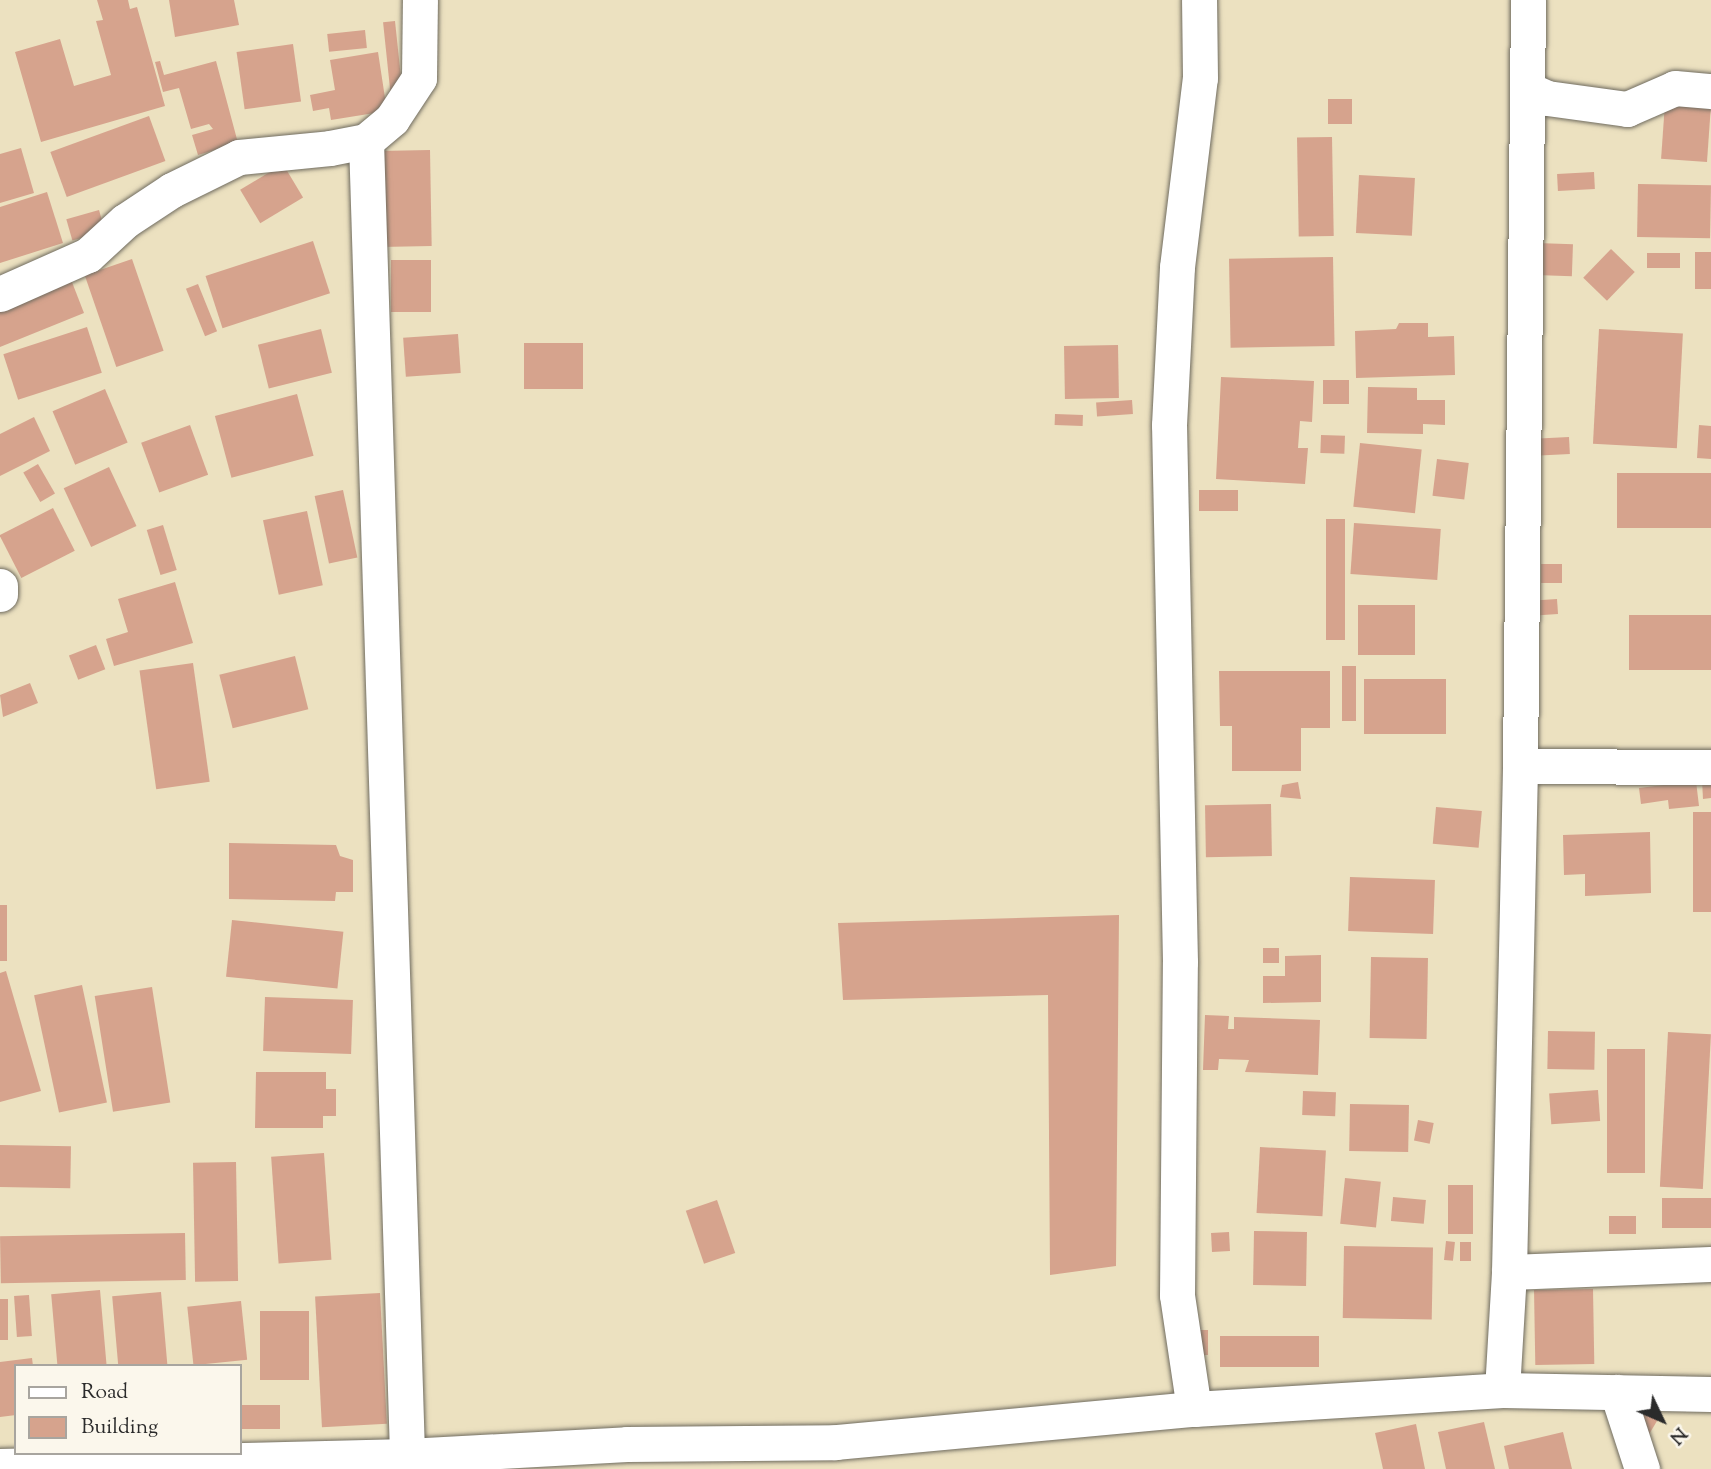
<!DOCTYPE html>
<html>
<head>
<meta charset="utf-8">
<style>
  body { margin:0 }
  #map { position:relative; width:1711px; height:1469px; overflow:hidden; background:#ece1c0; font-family:"Sorts Mill Goudy",serif }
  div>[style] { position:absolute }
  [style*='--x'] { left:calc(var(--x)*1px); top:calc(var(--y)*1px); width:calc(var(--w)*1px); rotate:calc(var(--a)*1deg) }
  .building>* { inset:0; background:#d6a38d; transform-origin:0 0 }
  .roads { filter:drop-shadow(0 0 2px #6f6b5f) drop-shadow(0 0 2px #6f6b5f) }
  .minor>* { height:35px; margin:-17.5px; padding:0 17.5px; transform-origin:17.5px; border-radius:17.5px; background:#fff }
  span { translate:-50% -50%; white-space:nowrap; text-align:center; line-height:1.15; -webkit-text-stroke:5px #fbf7ec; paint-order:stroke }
  .legend { position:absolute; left:14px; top:1364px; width:228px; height:91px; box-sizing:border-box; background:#fbf7ec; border:2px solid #a8a59f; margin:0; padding:9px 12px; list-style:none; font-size:21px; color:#2b2b2b }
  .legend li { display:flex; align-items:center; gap:14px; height:35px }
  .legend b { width:35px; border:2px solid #a8a59f }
  .north { position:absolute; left:1627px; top:1385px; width:70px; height:70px; -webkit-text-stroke:5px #fbf7ec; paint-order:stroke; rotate:134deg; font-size:19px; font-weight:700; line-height:28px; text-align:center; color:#2b2b2b }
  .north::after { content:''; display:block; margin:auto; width:24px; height:32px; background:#2b2b2b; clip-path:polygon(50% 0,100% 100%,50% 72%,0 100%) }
</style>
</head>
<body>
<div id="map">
  <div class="building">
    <i style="clip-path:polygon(97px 0,128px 0,130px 9px,137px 7px,165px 106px,41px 142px,15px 52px,60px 39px,74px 86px,111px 75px,96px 21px,103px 20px)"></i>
    <i style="clip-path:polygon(169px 0,234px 0,239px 25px,175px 37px)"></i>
    <i style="left:395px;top:21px;width:69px;height:12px;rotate:84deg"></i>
    <i style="left:365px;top:30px;width:18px;height:38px;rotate:84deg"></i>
    <i style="left:293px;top:44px;width:58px;height:57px;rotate:82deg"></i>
    <i style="clip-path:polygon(378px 52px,387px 111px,331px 120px,329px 108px,313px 111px,310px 95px,335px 90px,330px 60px)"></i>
    <i style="clip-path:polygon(160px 61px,164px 75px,216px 61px,238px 143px,198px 155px,192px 135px,213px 129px,209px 124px,191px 129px,179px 88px,163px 92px,155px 62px)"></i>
    <i style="left:1352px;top:99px;width:25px;height:24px;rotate:90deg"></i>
    <i style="left:1665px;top:103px;width:46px;height:56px;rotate:4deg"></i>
    <i style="left:149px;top:116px;width:48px;height:105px;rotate:70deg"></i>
    <i style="left:1332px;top:137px;width:99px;height:35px;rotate:89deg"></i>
    <i style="clip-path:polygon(21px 148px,34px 193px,0 203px,0 154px)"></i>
    <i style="left:430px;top:150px;width:96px;height:51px;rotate:89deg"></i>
    <i style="left:283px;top:164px;width:39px;height:50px;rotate:59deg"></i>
    <i style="left:1594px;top:172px;width:17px;height:37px;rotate:87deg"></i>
    <i style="left:1359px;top:175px;width:56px;height:58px;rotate:3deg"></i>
    <i style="left:1638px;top:184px;width:73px;height:53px;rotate:1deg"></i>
    <i style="clip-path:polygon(47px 192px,63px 243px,0 263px,0 207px)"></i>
    <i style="left:99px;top:210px;width:22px;height:34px;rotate:74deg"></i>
    <i style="left:313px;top:241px;width:55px;height:113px;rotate:72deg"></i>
    <i style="left:1537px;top:243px;width:36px;height:32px;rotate:2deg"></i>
    <i style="left:1611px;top:249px;width:33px;height:40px;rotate:44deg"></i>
    <i style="left:1695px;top:252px;width:16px;height:37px"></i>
    <i style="left:1647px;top:253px;width:33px;height:15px"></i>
    <i style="left:1333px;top:257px;width:89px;height:104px;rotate:89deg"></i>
    <i style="left:132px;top:259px;width:97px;height:50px;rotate:71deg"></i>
    <i style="left:391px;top:260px;width:40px;height:52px"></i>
    <i style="clip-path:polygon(70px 277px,84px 313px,0 347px,0 305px)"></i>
    <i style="left:198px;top:284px;width:51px;height:13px;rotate:68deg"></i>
    <i style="clip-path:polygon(1399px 323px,1428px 323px,1428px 337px,1454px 336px,1455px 375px,1356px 378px,1355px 331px,1396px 329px)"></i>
    <i style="left:87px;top:327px;width:48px;height:88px;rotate:72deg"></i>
    <i style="left:321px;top:329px;width:45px;height:65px;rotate:76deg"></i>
    <i style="left:1599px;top:329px;width:84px;height:115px;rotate:3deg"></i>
    <i style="left:458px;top:334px;width:39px;height:55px;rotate:86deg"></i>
    <i style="left:524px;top:343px;width:59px;height:46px"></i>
    <i style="left:1118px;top:345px;width:53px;height:54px;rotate:89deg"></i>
    <i style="clip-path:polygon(1221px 377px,1314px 381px,1312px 422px,1300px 421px,1298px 448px,1308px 448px,1305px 484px,1216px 479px)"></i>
    <i style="left:1323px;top:380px;width:26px;height:24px"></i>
    <i style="clip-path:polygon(1368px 387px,1417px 388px,1417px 400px,1445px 400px,1445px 425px,1423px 424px,1423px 434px,1367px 433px)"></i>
    <i style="left:105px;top:389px;width:58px;height:57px;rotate:67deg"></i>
    <i style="left:297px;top:394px;width:64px;height:85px;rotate:75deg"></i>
    <i style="left:1132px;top:400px;width:14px;height:36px;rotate:86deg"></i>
    <i style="left:1055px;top:414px;width:28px;height:11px;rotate:2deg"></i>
    <i style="clip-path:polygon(34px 417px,50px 451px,0 476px,0 434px)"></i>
    <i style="left:190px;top:425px;width:53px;height:52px;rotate:70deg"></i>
    <i style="clip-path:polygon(1699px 425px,1711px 426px,1711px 459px,1697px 458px)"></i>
    <i style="left:1321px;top:435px;width:24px;height:18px;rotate:2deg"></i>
    <i style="left:1569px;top:437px;width:17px;height:30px;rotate:87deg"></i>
    <i style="left:1360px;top:443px;width:62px;height:64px;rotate:6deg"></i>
    <i style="left:1437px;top:459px;width:32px;height:37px;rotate:7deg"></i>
    <i style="left:38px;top:464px;width:34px;height:17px;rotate:60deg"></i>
    <i style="left:109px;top:467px;width:65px;height:50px;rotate:65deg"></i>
    <i style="left:1617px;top:473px;width:94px;height:55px"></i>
    <i style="left:343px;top:490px;width:69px;height:29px;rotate:78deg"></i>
    <i style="left:1199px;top:490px;width:39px;height:21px"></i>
    <i style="left:53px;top:508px;width:48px;height:60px;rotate:63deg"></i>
    <i style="left:307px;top:511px;width:76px;height:45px;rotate:78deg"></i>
    <i style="left:1326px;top:519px;width:19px;height:121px"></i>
    <i style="left:1354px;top:523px;width:87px;height:51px;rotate:4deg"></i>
    <i style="left:163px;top:525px;width:47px;height:17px;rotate:73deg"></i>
    <i style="left:1562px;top:564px;width:19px;height:21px;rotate:90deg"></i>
    <i style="clip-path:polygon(175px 582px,193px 643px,114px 666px,106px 639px,128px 632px,118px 599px)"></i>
    <i style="left:1557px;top:599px;width:15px;height:19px;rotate:86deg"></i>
    <i style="left:1415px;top:605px;width:50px;height:57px;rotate:90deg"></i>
    <i style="left:1711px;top:615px;width:55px;height:82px;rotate:90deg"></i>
    <i style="left:96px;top:645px;width:26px;height:29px;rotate:69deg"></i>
    <i style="left:295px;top:656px;width:55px;height:78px;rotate:76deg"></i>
    <i style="left:193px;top:663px;width:120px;height:54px;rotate:82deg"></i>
    <i style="left:1342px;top:666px;width:14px;height:55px"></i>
    <i style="clip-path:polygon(1219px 671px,1330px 671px,1330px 728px,1301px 728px,1301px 771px,1232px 771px,1232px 726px,1220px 726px)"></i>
    <i style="left:1446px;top:679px;width:55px;height:82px;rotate:90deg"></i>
    <i style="clip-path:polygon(30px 683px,38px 703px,3px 717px,0 695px)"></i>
    <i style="clip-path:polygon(1702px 780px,1711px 780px,1711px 798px,1703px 799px)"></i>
    <i style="clip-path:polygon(1696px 781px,1699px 806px,1669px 809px,1668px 800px,1641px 804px,1639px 788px)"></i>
    <i style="clip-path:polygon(1298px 782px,1301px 799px,1280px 797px,1282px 785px)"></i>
    <i style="left:1271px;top:804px;width:52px;height:66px;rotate:89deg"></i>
    <i style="left:1436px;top:807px;width:46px;height:37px;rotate:5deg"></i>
    <i style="left:1711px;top:812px;width:100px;height:18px;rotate:90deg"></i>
    <i style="clip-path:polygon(1650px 832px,1651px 893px,1585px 896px,1585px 874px,1564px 875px,1563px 835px)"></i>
    <i style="clip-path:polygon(229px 843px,336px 845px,340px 856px,353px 860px,353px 892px,336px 892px,335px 901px,229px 899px)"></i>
    <i style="left:1350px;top:877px;width:85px;height:54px;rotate:2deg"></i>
    <i style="left:0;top:905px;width:7px;height:56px"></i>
    <i style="clip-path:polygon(1119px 915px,1116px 1266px,1050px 1275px,1048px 995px,843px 1000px,838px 923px)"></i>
    <i style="left:232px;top:920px;width:112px;height:57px;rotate:6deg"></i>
    <i style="left:1263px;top:948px;width:16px;height:15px"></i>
    <i style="clip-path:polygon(1321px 955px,1321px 1002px,1263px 1003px,1263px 976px,1285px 976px,1285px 956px)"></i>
    <i style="left:1371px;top:957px;width:57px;height:81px;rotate:1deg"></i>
    <i style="clip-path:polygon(6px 971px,41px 1091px,0 1102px,0 973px)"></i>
    <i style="left:82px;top:985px;width:120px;height:49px;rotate:78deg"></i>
    <i style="left:152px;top:987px;width:117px;height:58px;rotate:81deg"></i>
    <i style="left:265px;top:997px;width:88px;height:54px;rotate:2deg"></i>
    <i style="clip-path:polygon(1205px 1015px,1229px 1016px,1228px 1029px,1234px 1029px,1234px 1017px,1320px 1020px,1318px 1075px,1245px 1072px,1249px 1060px,1219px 1059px,1218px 1070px,1203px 1070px)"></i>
    <i style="left:1548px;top:1031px;width:47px;height:38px;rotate:1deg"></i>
    <i style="left:1668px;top:1032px;width:43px;height:155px;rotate:3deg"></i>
    <i style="left:1607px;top:1049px;width:38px;height:124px"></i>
    <i style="clip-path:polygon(256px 1072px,326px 1072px,326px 1089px,336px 1089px,336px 1116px,323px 1116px,323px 1128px,255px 1128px)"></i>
    <i style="left:1598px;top:1090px;width:31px;height:49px;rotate:86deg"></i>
    <i style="left:1303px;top:1091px;width:33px;height:24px;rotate:2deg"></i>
    <i style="left:1350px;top:1104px;width:59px;height:47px;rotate:1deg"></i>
    <i style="left:1418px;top:1120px;width:16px;height:21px;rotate:11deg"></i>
    <i style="left:0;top:1145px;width:71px;height:42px;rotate:1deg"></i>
    <i style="left:1260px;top:1147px;width:66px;height:66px;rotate:3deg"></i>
    <i style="left:324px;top:1153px;width:107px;height:53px;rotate:86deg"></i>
    <i style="left:236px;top:1162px;width:119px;height:43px;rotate:89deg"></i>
    <i style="left:1345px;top:1178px;width:36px;height:46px;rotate:6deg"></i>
    <i style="left:1473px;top:1185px;width:49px;height:25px;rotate:90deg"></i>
    <i style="left:1393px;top:1197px;width:33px;height:24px;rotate:5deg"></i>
    <i style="left:1711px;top:1198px;width:30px;height:49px;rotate:90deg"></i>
    <i style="left:717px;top:1200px;width:56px;height:33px;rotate:71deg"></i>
    <i style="left:1609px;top:1216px;width:27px;height:18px"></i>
    <i style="left:1254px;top:1231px;width:53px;height:54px;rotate:1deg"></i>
    <i style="left:1229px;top:1232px;width:19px;height:18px;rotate:87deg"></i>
    <i style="left:185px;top:1233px;width:47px;height:185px;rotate:89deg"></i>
    <i style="left:1446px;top:1241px;width:9px;height:19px;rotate:6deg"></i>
    <i style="left:1460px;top:1242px;width:11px;height:19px"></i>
    <i style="left:1344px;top:1246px;width:89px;height:72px;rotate:1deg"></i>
    <i style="left:1593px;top:1289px;width:75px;height:59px;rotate:89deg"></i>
    <i style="left:100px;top:1290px;width:76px;height:49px;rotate:85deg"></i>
    <i style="left:161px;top:1292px;width:74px;height:49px;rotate:85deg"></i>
    <i style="left:380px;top:1293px;width:131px;height:65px;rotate:87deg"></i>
    <i style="left:29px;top:1295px;width:41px;height:15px;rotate:86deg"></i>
    <i style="left:0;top:1299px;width:8px;height:41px"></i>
    <i style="left:241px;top:1301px;width:59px;height:54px;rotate:84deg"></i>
    <i style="left:260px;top:1311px;width:49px;height:69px"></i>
    <i style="left:1198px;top:1330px;width:10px;height:25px"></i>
    <i style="left:1220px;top:1336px;width:99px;height:31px"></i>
    <i style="clip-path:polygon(32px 1358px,33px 1366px,16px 1366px,16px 1415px,0 1417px,0 1362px)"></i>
    <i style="left:280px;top:1405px;width:24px;height:40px;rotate:90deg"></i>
    <i style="left:1645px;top:1408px;width:17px;height:23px;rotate:31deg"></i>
    <i style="clip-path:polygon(1484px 1422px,1495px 1469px,1446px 1469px,1438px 1432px)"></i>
    <i style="clip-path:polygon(1416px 1424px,1425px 1469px,1383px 1469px,1375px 1433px)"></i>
    <i style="clip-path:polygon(1563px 1432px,1572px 1469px,1509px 1469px,1504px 1446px)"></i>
  </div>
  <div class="roads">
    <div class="minor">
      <i style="--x:1527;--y:89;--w:22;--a:24"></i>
      <i style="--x:1547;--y:98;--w:81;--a:7.8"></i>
      <i style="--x:1627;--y:109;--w:52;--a:-23.6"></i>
      <i style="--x:1675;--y:88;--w:36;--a:5"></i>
      <i style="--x:366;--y:141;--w:1316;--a:88.21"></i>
      <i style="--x:407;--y:1456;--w:13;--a:77"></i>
      <i style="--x:0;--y:294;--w:96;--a:-23.9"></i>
      <i style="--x:88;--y:255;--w:50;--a:-42.6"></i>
      <i style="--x:125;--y:221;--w:56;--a:-33.4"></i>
      <i style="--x:172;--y:190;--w:75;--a:-26.2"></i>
      <i style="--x:239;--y:157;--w:91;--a:-5.6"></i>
      <i style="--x:330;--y:148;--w:37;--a:-11"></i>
      <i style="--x:366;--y:141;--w:34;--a:-40"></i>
      <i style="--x:392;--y:119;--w:49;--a:-56.6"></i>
      <i style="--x:419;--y:78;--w:78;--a:-89.3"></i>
      <i style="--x:0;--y:586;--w:8;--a:90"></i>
      <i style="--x:1520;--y:766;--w:191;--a:0.3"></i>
      <i style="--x:1509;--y:1272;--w:202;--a:-2.3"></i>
      <i style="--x:1502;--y:1390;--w:118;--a:-86.6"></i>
      <i style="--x:1509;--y:1272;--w:506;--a:-88.75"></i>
      <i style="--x:1520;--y:766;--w:766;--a:-89.4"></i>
      <i style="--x:1617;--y:1392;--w:81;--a:72"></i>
      <i style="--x:1194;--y:1409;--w:115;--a:-98.5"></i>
      <i style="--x:1177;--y:1295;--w:333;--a:-89.5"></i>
      <i style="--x:1180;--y:962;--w:537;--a:-91.17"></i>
      <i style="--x:1169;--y:425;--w:158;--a:-87.1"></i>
      <i style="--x:1177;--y:267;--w:190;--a:-83.1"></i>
      <i style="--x:1200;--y:78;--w:78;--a:-90.7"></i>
      <i style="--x:0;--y:1466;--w:407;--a:-1.4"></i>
      <i style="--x:407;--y:1456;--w:220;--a:-3.1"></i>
      <i style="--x:627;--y:1444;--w:209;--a:-0.5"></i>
      <i style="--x:836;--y:1442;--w:360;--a:-5.3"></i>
      <i style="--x:1194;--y:1409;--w:309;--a:-3.5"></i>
      <i style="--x:1502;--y:1390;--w:209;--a:1.1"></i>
    </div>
  </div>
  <ul class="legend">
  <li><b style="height:9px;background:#fff"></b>Road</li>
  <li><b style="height:19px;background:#d6a38d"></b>Building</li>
  </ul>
  <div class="north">N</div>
</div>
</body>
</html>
